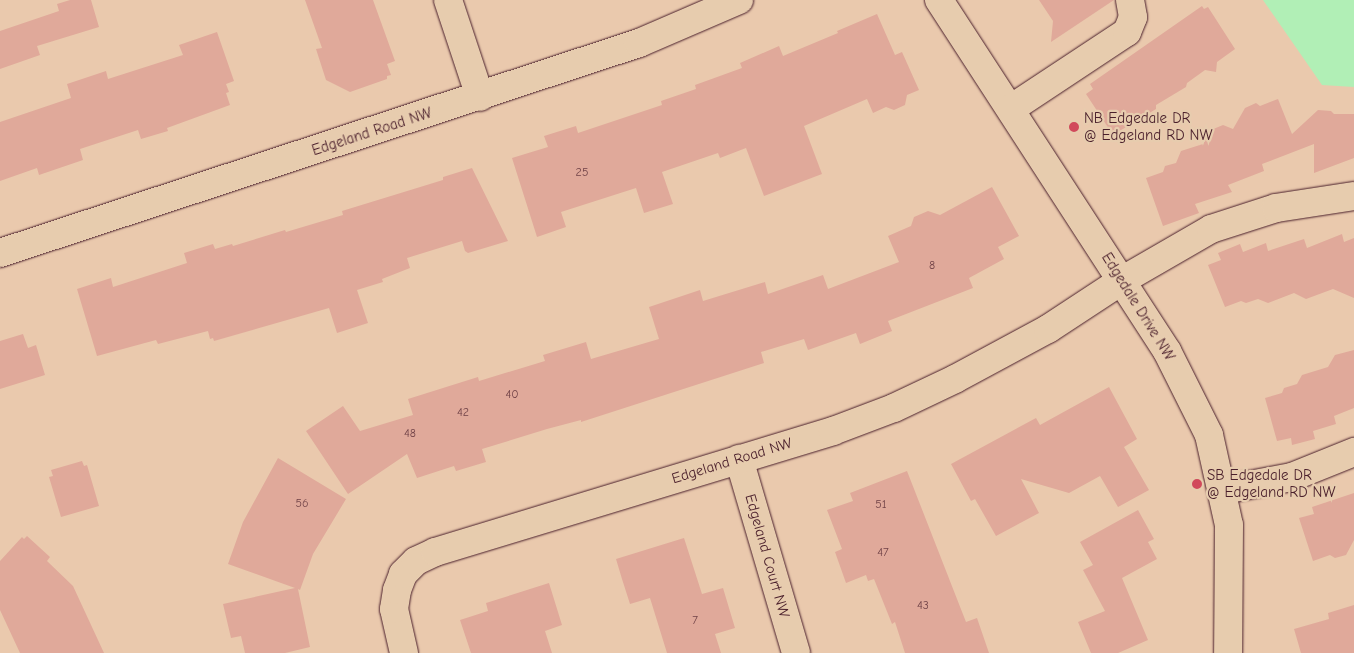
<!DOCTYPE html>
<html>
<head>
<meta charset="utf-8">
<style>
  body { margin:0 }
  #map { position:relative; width:1354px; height:653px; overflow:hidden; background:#eac9ad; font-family:"Comic Neue",sans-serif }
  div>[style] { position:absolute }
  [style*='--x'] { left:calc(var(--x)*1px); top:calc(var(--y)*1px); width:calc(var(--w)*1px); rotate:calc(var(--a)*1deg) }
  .green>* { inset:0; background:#b1efb6 }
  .building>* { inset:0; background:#e0a99a }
  .roads { filter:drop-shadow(0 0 1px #4a1f2b) drop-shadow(0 0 1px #4a1f2b) }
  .minor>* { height:28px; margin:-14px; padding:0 14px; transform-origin:14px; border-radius:14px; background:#e7ccae }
  .dots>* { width:14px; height:14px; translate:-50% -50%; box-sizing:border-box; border:2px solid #e7ccae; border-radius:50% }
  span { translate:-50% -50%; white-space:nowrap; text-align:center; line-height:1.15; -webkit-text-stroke:4.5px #e7ccae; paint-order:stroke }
  .number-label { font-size:12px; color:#704247 }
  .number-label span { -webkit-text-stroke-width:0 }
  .poi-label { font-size:15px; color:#4a1f2b }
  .left { translate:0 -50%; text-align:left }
  .street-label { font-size:15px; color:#4a1f2b }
</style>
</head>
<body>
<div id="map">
  <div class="green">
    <i style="clip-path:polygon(1263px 0,1354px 0,1354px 87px,1322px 85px)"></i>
  </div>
  <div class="building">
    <i style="clip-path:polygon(70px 0,91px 0,99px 27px,37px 46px,40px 55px,0 69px,0 31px,59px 11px,57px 4px)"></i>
    <i style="clip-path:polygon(305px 0,373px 0,395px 61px,387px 64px,391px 75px,387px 76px,387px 79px,350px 92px,326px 80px,316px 49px,322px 48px)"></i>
    <i style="clip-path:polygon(1039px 0,1114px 0,1051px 42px,1053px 21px)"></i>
    <i style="clip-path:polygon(1202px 6px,1204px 9px,1208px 7px,1235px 49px,1217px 62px,1216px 72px,1205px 70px,1187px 83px,1186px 87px,1156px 105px,1156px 109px,1113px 135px,1086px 94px,1093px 89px,1090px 84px)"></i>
    <i style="clip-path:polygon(877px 14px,895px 55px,902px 52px,919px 90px,907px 95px,905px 105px,894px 110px,886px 107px,873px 113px,867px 99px,804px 126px,822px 174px,764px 196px,746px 148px,720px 158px,718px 153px,662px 172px,673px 204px,644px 213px,636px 188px,561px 212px,566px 227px,537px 237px,512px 158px,548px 147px,544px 136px,576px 126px,578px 133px,662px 105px,661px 101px,696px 89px,695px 85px,742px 68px,740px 63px,779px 46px,783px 56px,838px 33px,837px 31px)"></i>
    <i style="clip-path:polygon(217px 32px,234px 81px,226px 84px,229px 92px,226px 93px,230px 105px,167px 128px,168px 131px,141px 139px,138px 130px,80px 149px,83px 160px,39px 175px,37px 168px,0 181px,0 122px,71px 98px,67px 84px,106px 71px,108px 79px,183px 55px,179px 45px)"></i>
    <i style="clip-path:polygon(1278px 99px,1292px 134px,1318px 110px,1331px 111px,1334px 114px,1354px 114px,1354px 158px,1314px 173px,1314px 144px,1262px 164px,1264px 171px,1228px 185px,1232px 192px,1195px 204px,1199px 213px,1163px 226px,1146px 178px,1163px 172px,1165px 166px,1176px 163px,1181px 151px,1203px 144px,1211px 130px,1223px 125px,1233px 129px,1245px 108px,1256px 103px,1260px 106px)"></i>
    <i style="clip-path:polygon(472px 168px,508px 241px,468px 253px,465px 251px,462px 241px,407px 258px,410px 268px,382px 279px,383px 282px,357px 290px,368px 323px,337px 333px,329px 308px,214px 341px,213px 338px,210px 339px,208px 331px,158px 344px,156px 340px,97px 356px,77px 289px,111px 278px,113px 287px,187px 263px,184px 253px,213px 244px,215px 249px,232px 244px,233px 246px,285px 230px,286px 232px,343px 215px,342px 211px,443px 180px,443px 177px)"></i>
    <i style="clip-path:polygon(992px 187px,1019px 236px,998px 247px,1004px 259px,969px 278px,973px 288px,888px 321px,892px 331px,860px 344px,856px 333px,808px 350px,804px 339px,761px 352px,764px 363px,581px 422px,581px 420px,547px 429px,482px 449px,486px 462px,456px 471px,454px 466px,417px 478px,407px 454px,348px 494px,306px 431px,343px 406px,360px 431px,413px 415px,408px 399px,478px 377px,479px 381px,545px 361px,543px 355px,586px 342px,591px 359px,659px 339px,649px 307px,700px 290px,703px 301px,765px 282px,768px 294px,823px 275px,828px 289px,899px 262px,888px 236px,911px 226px,914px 217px,928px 211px,940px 215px)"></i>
    <i style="clip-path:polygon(1342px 234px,1344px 242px,1354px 238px,1354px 298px,1333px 289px,1306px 299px,1294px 293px,1268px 303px,1258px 299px,1246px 303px,1241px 301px,1225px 307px,1208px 265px,1221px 260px,1218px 253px,1240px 244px,1243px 252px,1266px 243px,1268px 251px,1304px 239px,1307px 248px)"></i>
    <i style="clip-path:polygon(23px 334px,28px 348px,36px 345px,45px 375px,0 389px,0 341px)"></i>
    <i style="clip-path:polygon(1354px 350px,1354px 408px,1334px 416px,1336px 424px,1313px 431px,1315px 439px,1292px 445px,1291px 438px,1277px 441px,1265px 398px,1282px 393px,1284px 388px,1297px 384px,1302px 375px,1328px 367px,1335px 355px)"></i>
    <i style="clip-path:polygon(1109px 387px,1137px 439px,1124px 447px,1149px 490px,1118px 507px,1100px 476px,1069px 493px,1021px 479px,1039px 513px,996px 536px,975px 499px,971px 501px,951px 464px,1036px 418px,1040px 425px)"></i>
    <i style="clip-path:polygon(278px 458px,346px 499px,313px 554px,300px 590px,298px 589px,310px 647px,285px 653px,245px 653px,241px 636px,231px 638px,223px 604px,295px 588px,228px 564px,243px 522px)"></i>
    <i style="clip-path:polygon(82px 461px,84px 466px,87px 465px,99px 506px,61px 517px,49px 477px,53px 476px,51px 470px)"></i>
    <i style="clip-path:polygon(907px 471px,966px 622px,977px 618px,989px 653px,905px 653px,895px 622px,892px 624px,874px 579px,868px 581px,866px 575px,846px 583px,835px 552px,842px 549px,827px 510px,853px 501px,850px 493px)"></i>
    <i style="clip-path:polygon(1354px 493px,1354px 540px,1346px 555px,1335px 558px,1330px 555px,1313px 561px,1299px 518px,1314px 514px,1312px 507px)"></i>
    <i style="clip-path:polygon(1138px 510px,1154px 539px,1148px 542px,1157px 559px,1122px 578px,1148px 640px,1118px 653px,1091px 653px,1078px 622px,1105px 611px,1083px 570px,1093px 565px,1080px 542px)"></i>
    <i style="clip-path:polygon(27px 536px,50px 557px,47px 561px,73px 586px,104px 653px,20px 653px,0 610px,0 561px,22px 537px,24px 539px)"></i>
    <i style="clip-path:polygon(684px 538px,702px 594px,723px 588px,735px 628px,715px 634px,721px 653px,667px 653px,650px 598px,630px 604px,622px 579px,616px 559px)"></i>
    <i style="clip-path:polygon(549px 583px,562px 625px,545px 631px,552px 653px,471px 653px,460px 620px,488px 611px,486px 603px)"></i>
    <i style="clip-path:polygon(1354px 605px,1354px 653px,1301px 653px,1294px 629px,1329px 619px,1328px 613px)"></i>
  </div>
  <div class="roads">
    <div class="minor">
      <i style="--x:448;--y:0;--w:102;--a:71.7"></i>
      <i style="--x:939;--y:0;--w:419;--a:57"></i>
      <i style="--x:1167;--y:351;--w:94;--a:63.4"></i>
      <i style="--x:1209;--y:435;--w:92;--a:77.5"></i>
      <i style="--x:1229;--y:525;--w:128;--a:90.4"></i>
      <i style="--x:1012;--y:108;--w:138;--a:-33.5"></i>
      <i style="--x:1127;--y:32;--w:16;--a:-68"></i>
      <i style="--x:1133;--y:17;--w:17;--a:-100"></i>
      <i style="--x:0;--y:253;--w:673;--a:-18.19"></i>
      <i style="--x:639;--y:43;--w:109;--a:-23.3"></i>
      <i style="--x:739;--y:459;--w:202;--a:73.6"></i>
      <i style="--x:1223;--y:490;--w:70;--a:-10.7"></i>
      <i style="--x:1292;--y:477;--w:67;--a:-22"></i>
      <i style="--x:404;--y:653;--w:45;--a:-102.8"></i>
      <i style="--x:394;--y:609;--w:19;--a:-81"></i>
      <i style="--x:397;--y:590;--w:17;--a:-69"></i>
      <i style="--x:403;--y:574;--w:18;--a:-45"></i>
      <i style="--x:416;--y:561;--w:21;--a:-25"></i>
      <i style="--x:435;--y:552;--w:416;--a:-16.9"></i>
      <i style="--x:833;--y:431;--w:65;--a:-20.7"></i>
      <i style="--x:894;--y:408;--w:68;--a:-25.4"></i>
      <i style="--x:955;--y:379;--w:106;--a:-28.3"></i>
      <i style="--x:1048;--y:329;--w:87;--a:-33.3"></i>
      <i style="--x:1121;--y:281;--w:104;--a:-30"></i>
      <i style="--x:1211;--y:229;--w:68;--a:-17.9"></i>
      <i style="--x:1276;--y:208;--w:79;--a:-8.7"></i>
    </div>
  </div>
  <div class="dots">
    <i style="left:1074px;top:127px;background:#d1495b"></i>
    <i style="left:1197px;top:484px;background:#d1495b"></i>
  </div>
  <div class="number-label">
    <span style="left:582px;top:173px">25</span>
    <span style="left:932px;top:266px">8</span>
    <span style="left:512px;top:395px">40</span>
    <span style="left:463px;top:413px">42</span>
    <span style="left:410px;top:434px">48</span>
    <span style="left:302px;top:504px">56</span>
    <span style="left:881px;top:505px">51</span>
    <span style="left:883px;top:553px">47</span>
    <span style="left:923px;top:606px">43</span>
    <span style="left:695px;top:621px">7</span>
  </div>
  <div class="poi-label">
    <span class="left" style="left:1084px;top:127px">NB Edgedale DR<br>@ Edgeland RD NW</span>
    <span class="left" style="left:1207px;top:484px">SB Edgedale DR<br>@ Edgeland RD NW</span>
  </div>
  <div class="street-label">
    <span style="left:372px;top:132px;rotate:-18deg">Edgeland Road NW</span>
    <span style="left:1138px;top:307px;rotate:58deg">Edgedale Drive NW</span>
    <span style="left:732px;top:461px;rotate:-17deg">Edgeland Road NW</span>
    <span style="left:767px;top:556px;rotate:74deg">Edgeland Court NW</span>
  </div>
</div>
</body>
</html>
